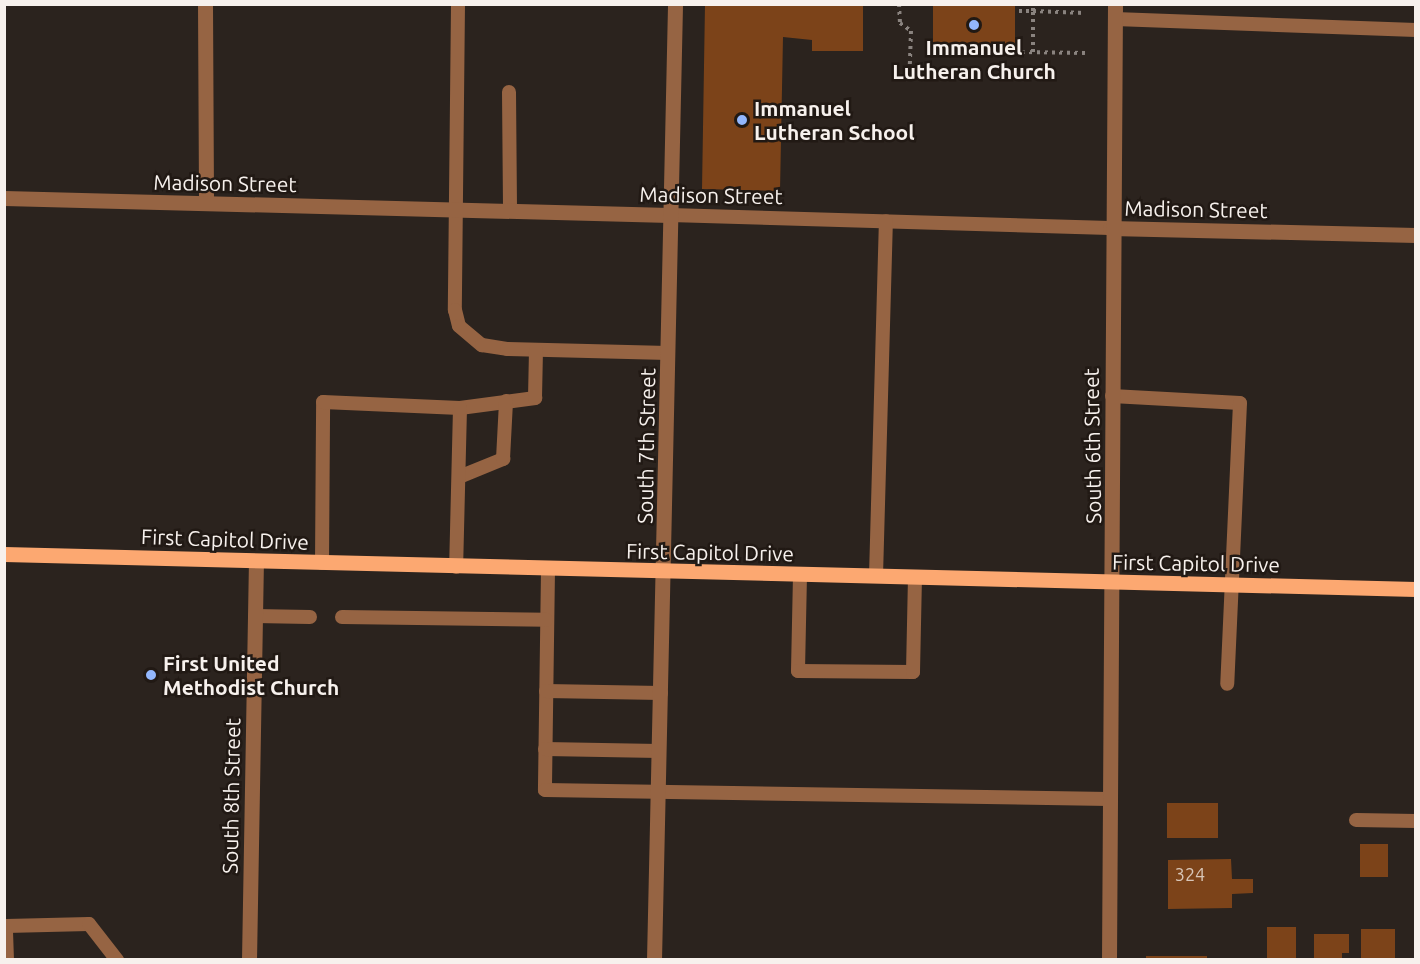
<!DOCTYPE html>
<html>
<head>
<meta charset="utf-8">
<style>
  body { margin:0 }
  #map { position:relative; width:1420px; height:964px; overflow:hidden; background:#2b231e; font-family:Ubuntu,sans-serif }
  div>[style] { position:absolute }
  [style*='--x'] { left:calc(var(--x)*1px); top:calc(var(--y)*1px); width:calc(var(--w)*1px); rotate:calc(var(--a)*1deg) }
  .building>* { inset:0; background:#7c4319; transform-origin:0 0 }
  .path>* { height:4px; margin-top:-2px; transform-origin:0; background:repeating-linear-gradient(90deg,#8a837f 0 3px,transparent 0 7.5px) }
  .lane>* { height:14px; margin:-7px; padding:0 7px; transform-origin:7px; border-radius:7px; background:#966443 }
  .street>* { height:15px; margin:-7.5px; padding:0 7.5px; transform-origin:7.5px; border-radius:7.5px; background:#966443 }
  .primary>* { height:15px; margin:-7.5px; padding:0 7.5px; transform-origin:7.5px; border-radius:7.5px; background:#fca871 }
  .dots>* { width:16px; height:16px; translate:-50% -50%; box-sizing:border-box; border:3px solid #211914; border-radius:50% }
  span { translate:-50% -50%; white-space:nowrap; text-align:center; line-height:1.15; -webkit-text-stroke:5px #211914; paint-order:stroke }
  .number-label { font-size:18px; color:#d8c6b8 }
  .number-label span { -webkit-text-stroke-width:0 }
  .poi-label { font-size:21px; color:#f7f1ed; font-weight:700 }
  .left { translate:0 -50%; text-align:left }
  .street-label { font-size:21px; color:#f7f1ed }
  .frame { position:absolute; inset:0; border:6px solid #f7f1ed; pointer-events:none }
</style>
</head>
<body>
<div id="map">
  <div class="building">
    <i style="clip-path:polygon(705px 4px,863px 4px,863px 51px,812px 51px,812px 40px,783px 37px,780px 191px,702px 189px)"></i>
    <i style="left:933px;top:4px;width:82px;height:41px"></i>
    <i style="left:1167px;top:803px;width:51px;height:35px"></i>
    <i style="left:1360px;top:844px;width:28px;height:33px"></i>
    <i style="clip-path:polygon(1231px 859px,1232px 879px,1253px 879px,1253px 893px,1232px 894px,1232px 908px,1168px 909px,1168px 860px)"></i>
    <i style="left:1267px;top:927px;width:29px;height:33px"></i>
    <i style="left:1361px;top:929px;width:34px;height:31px"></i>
    <i style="clip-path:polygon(1314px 934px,1349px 934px,1349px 953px,1342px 953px,1342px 960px,1314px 960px)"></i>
    <i style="left:1146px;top:956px;width:61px;height:4px"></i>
  </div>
  <div class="path">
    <i style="--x:899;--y:4;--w:19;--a:87"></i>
    <i style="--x:900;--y:23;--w:14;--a:36"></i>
    <i style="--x:911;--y:31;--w:37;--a:92"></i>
    <i style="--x:1019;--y:11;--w:14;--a:0"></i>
    <i style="--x:1033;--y:11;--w:7;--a:-90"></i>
    <i style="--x:1022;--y:52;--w:63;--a:0.9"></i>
    <i style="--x:1033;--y:52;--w:41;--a:-90"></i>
    <i style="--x:1033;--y:11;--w:52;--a:2.2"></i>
  </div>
  <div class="lane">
    <i style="--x:458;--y:4;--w:306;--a:90.6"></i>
    <i style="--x:455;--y:310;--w:16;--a:76"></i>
    <i style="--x:459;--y:326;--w:30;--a:40"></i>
    <i style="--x:482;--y:345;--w:25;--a:9"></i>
    <i style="--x:507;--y:349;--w:161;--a:1.4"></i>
    <i style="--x:1115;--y:19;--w:301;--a:2.1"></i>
    <i style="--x:509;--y:92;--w:119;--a:89.5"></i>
    <i style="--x:670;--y:215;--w:440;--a:1.7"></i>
    <i style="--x:1112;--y:396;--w:128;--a:3.1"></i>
    <i style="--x:1240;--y:403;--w:281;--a:92.6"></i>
    <i style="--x:460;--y:408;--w:76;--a:-7.6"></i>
    <i style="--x:535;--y:398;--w:48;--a:-88.8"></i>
    <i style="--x:459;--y:477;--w:48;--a:-22.2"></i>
    <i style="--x:503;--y:459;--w:58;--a:-87"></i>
    <i style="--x:322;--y:563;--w:161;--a:-89.6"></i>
    <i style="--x:323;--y:402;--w:137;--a:2.5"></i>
    <i style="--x:460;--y:408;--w:159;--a:91.4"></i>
    <i style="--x:548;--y:570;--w:220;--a:90.8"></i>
    <i style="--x:545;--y:790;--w:564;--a:0.91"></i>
    <i style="--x:800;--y:575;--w:96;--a:91.2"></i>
    <i style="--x:798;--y:671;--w:115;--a:0.5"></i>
    <i style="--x:913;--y:672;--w:95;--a:-88.8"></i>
    <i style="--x:876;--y:576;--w:355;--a:-88.4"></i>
    <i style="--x:255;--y:616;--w:55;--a:1"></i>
    <i style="--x:342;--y:617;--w:204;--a:0.8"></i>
    <i style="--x:546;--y:691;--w:115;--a:1"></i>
    <i style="--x:545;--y:749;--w:114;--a:1"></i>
    <i style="--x:1356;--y:820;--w:60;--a:1"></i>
    <i style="--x:7;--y:960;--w:34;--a:-92"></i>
    <i style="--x:6;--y:926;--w:83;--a:-1.4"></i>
    <i style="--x:89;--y:924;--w:46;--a:52.1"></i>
  </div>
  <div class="street">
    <i style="--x:205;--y:4;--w:199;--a:89.7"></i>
    <i style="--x:4;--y:198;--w:666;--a:1.46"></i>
    <i style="--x:1110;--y:228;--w:306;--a:1.3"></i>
    <i style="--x:249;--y:960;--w:399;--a:-89"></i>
    <i style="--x:654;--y:960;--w:956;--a:-88.74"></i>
    <i style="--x:1109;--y:960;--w:956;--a:-89.64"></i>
  </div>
  <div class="primary">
    <i style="--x:4;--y:554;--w:1412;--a:1.42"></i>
  </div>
  <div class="dots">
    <i style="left:974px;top:25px;background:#93b7fd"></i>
    <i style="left:742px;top:120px;background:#93b7fd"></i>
    <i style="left:151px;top:675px;background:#93b7fd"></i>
  </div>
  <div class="number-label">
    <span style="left:1190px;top:874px">324</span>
  </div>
  <div class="poi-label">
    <span style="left:974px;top:59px">Immanuel<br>Lutheran Church</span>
    <span class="left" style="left:754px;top:120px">Immanuel<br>Lutheran School</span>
    <span class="left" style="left:163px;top:675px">First United<br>Methodist Church</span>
  </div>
  <div class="street-label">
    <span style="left:225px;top:183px;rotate:1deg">Madison Street</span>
    <span style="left:711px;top:195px;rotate:1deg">Madison Street</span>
    <span style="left:1196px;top:209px;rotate:1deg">Madison Street</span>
    <span style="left:646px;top:446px;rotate:-89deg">South 7th Street</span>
    <span style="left:1092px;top:446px;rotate:-91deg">South 6th Street</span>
    <span style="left:225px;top:539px;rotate:2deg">First Capitol Drive</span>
    <span style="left:710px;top:552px;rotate:1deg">First Capitol Drive</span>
    <span style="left:1196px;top:563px;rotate:1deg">First Capitol Drive</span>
    <span style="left:231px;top:796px;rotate:-89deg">South 8th Street</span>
  </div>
  <div class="frame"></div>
</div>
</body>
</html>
